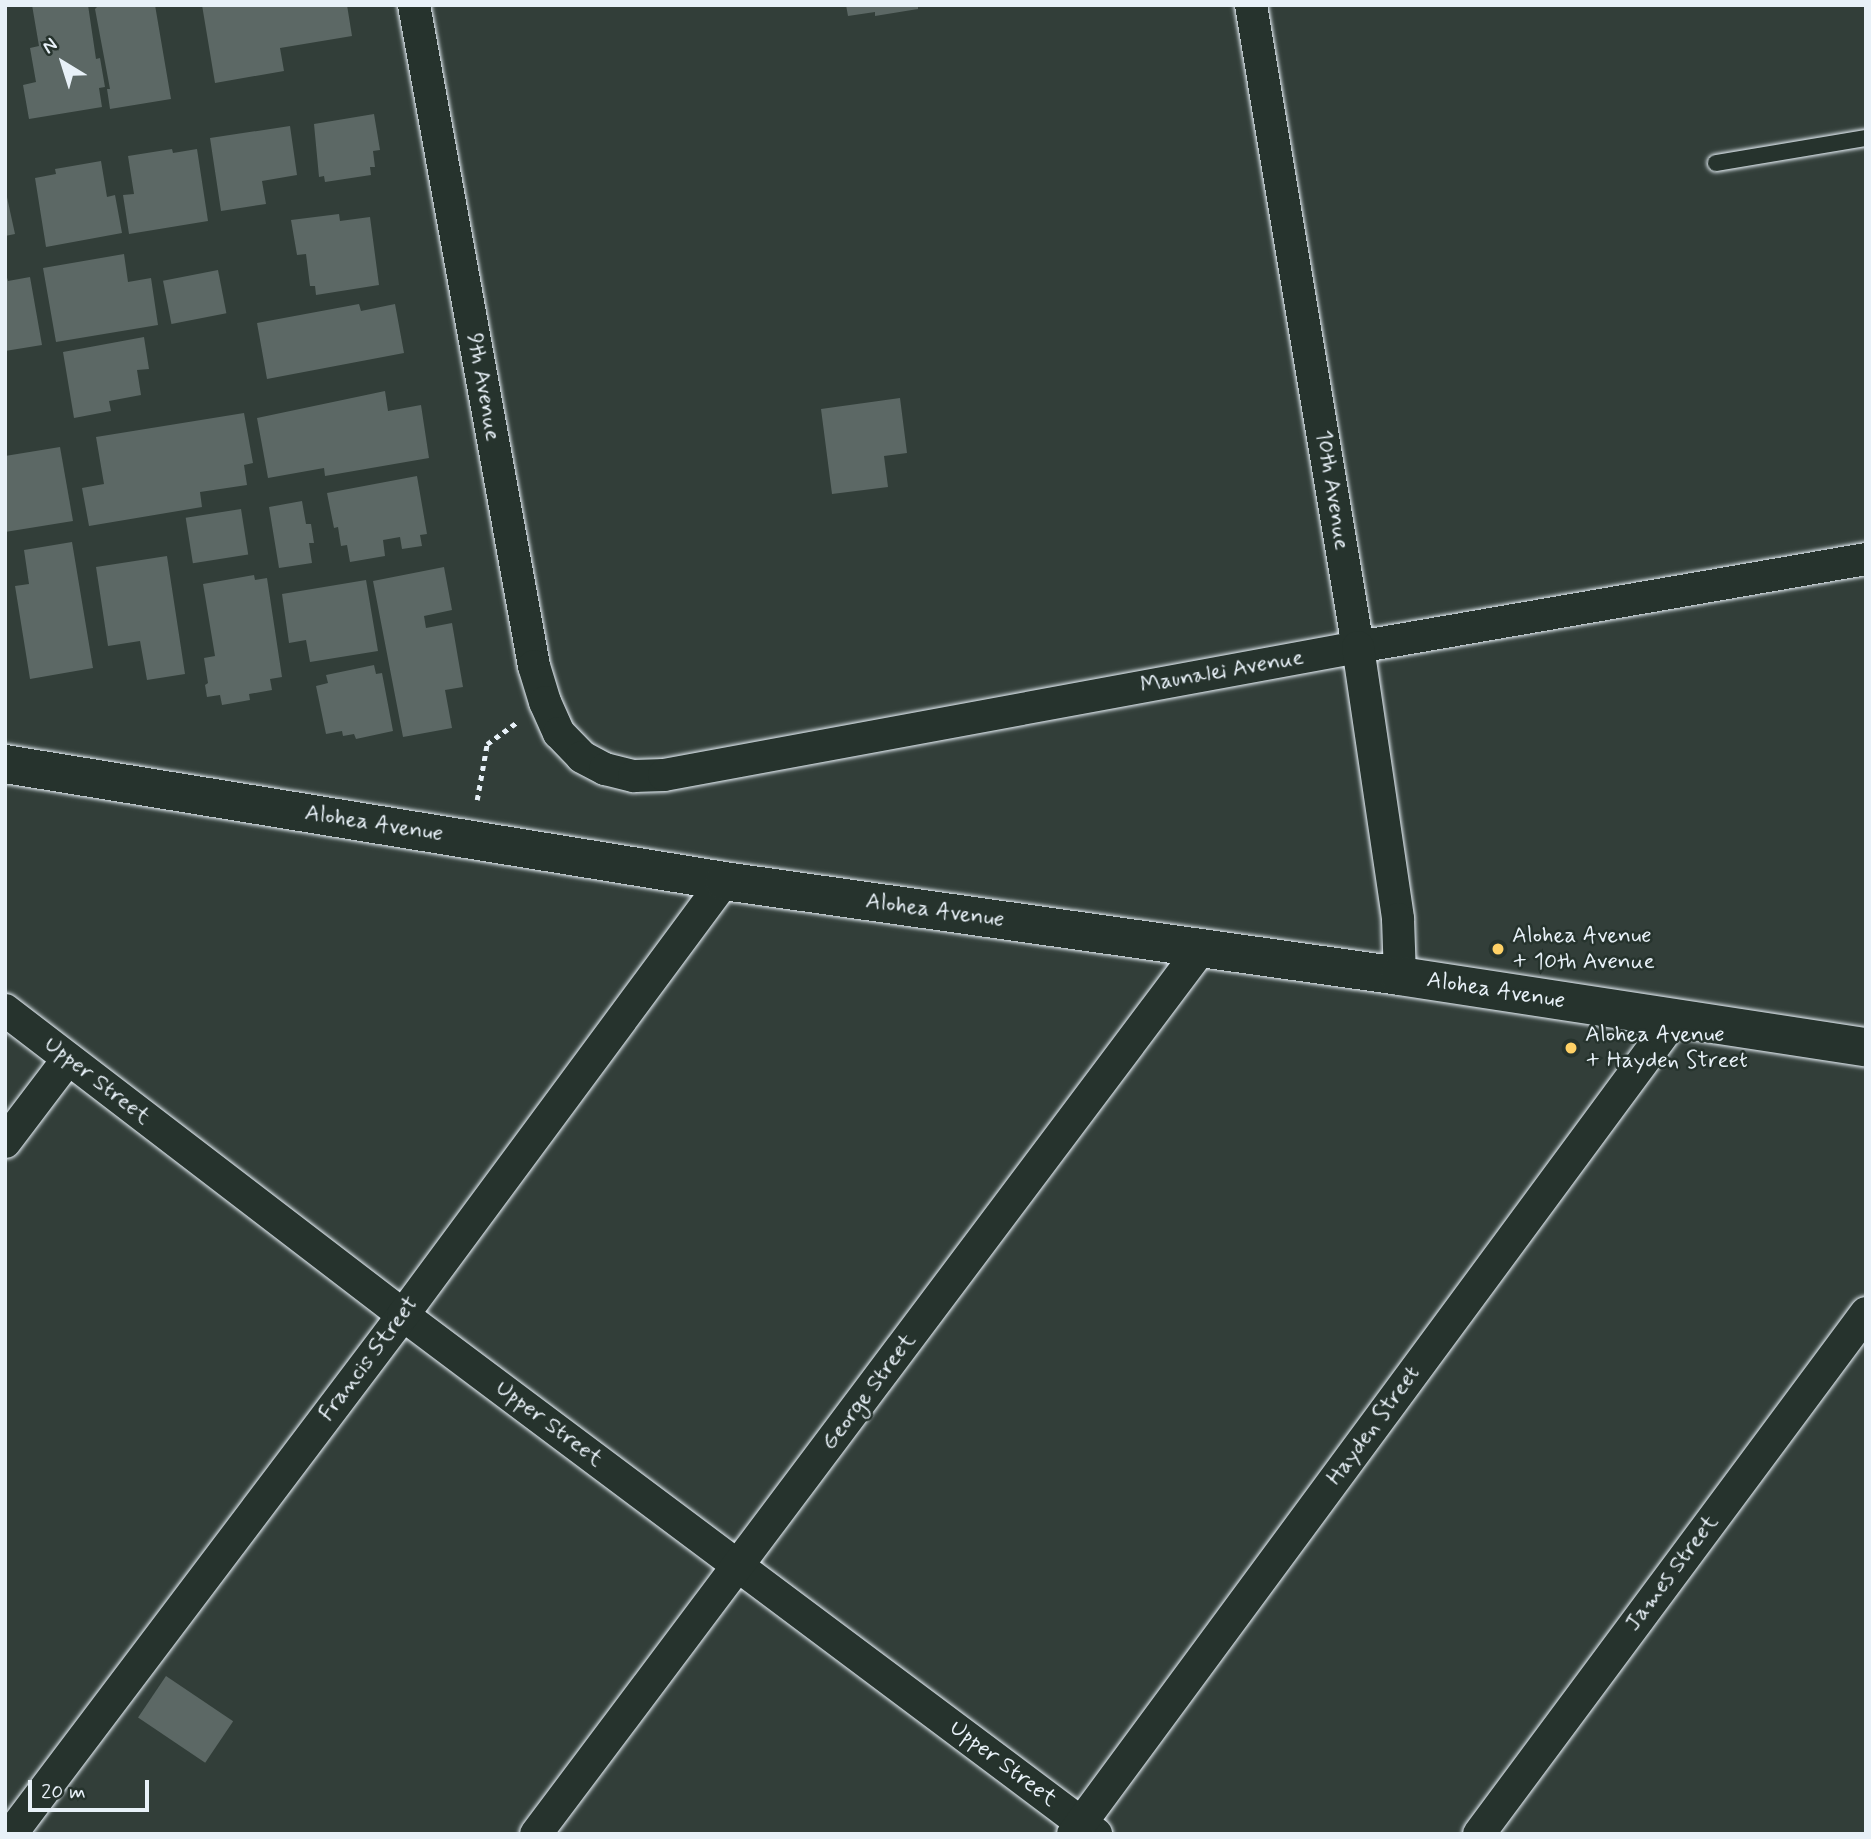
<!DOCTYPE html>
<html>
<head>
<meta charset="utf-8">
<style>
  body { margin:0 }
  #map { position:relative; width:1871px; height:1839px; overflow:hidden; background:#323e39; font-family:Mynerve,sans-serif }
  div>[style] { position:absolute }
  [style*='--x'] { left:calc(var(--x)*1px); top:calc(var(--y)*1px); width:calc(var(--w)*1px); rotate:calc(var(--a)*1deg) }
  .building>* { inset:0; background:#5c6865; transform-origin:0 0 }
  .path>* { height:4.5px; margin-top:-2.25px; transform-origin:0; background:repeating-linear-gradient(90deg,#e8f1f8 0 5px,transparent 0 10px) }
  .roads { filter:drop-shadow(0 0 2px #e8f1f8) drop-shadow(0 0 2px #e8f1f8) }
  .lane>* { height:16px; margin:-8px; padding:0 8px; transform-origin:8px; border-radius:8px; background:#26332d }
  .street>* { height:32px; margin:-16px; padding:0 16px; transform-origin:16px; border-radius:16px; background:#26332d }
  .secondary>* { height:38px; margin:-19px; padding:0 19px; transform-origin:19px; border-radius:19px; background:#26332d }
  .dots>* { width:19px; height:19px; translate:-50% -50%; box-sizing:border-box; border:4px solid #26332d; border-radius:50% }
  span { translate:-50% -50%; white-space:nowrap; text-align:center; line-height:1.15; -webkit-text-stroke:5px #26332d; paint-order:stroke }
  .street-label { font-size:23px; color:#e8f1f8 }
  .poi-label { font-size:23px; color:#e8f1f8 }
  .left { translate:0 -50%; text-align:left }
  .frame { position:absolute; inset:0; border:7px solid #e8f1f8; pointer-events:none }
  .north { position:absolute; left:28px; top:28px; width:70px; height:70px; -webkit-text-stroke:5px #26332d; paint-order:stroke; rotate:322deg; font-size:19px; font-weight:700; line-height:28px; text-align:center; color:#e8f1f8 }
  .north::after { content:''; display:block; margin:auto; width:24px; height:32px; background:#e8f1f8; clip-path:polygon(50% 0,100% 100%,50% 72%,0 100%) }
  .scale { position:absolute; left:28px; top:1780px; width:121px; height:32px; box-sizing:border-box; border:4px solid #e8f1f8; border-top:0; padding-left:9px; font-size:21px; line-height:24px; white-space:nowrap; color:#e8f1f8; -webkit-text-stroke:5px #26332d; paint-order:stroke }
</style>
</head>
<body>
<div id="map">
  <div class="building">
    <i style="clip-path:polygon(32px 5px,88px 5px,96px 59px,100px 58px,105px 87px,99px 88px,102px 107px,29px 119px,23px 85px,36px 82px,30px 48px,39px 46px)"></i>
    <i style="clip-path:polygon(99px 5px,155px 5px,171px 99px,110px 109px,107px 89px,110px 89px,95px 9px)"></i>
    <i style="clip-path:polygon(202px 5px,347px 5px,352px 36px,280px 48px,284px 71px,215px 83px)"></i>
    <i style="clip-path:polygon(846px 5px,918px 5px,918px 9px,875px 16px,875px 12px,848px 16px)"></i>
    <i style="clip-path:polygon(374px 114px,380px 150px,373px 151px,375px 167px,370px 167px,371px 175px,325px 182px,324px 176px,319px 177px,314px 124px)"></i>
    <i style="clip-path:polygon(290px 126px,297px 175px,262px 181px,266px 204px,221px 211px,210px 138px)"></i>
    <i style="clip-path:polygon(172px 149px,173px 153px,197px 149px,208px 221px,129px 234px,123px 195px,134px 194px,128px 156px)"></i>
    <i style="clip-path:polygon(101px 161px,107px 197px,115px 195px,122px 233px,46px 247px,35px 178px,56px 174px,55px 169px)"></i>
    <i style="clip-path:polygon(5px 188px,15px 234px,5px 236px)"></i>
    <i style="clip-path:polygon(339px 214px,340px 221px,370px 217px,379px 285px,316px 295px,315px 286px,310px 286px,306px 254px,297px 255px,291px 220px)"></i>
    <i style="clip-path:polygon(124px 254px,128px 282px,151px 278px,158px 325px,56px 342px,43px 268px)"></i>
    <i style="left:218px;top:270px;width:44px;height:56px;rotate:79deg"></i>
    <i style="clip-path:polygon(5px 271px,8px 281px,30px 277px,42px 345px,5px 351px)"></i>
    <i style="clip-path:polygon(359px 304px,361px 311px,395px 304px,404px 353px,267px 379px,257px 323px)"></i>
    <i style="clip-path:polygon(144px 337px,149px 369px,137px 370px,141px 395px,109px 401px,111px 411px,74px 418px,63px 352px)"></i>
    <i style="clip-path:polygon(385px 391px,388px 411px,421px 405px,429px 458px,325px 476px,324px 468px,268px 478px,257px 418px)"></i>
    <i style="clip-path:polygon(900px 398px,907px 453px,884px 456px,888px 487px,832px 494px,821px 409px)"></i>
    <i style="clip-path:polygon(244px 413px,253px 463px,244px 465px,247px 485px,200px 492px,202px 507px,89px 526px,82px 488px,104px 484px,96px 437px)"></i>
    <i style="clip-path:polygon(60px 447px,73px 521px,5px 532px,5px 456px)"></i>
    <i style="clip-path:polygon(417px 476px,427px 534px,420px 535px,422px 546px,402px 549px,400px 537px,383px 540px,385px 556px,350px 562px,347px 545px,341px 546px,338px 527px,334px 528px,327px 493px)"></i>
    <i style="clip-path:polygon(302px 501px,306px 524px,311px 524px,314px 543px,309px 543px,312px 563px,279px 568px,269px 507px)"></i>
    <i style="left:241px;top:509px;width:46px;height:56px;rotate:81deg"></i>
    <i style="clip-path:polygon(72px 542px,93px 668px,30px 679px,15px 586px,29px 584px,24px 550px)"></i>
    <i style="clip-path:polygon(167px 556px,185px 674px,147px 680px,140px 641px,108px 646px,96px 567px)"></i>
    <i style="clip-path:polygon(444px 567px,452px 610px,424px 616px,426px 628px,452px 623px,463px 687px,445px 690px,452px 728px,403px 737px,373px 581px)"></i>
    <i style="clip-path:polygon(254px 575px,255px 580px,267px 578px,282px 677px,270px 679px,272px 690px,249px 694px,250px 700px,222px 705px,220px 695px,207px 697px,205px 685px,208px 683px,204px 658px,215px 656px,203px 584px)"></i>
    <i style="clip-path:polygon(366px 580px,378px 651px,310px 662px,306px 640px,289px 643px,282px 594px)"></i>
    <i style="clip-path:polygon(374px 665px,376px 674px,382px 673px,393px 731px,356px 739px,354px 734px,343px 736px,342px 731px,326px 734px,316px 686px,328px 683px,326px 675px)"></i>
    <i style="left:166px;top:1676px;width:81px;height:50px;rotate:34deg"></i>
  </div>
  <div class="path">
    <i style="--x:477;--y:800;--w:57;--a:-79.9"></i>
    <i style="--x:487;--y:744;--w:36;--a:-36"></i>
  </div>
  <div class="roads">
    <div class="lane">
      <i style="--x:1716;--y:163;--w:152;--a:-9.5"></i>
    </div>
    <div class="street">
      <i style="--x:414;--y:5;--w:672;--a:79.71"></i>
      <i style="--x:534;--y:666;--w:38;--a:73"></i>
      <i style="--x:545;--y:702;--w:34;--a:66"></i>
      <i style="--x:559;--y:733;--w:33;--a:46"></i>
      <i style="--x:582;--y:757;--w:26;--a:28"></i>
      <i style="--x:605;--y:769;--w:30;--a:14"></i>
      <i style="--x:634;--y:776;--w:30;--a:-2"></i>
      <i style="--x:664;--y:775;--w:706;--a:-10.45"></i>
      <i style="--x:1358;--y:647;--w:516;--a:-9.83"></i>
      <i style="--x:1251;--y:5;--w:651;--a:80.54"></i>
      <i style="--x:1358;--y:647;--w:275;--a:81.6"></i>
      <i style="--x:1398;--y:919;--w:57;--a:88"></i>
      <i style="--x:5;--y:1010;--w:501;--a:37.46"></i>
      <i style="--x:403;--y:1315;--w:866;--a:36.83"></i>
      <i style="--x:5;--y:1142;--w:104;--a:-52.8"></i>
      <i style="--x:11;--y:1834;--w:650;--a:-52.94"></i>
      <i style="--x:403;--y:1315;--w:540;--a:-53.51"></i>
      <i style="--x:536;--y:1834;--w:1106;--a:-53.09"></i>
      <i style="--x:1073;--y:1834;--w:1014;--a:-53.58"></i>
      <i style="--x:1479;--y:1834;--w:649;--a:-53.39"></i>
    </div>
    <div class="secondary">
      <i style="--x:5;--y:764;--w:728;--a:9.24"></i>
      <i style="--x:724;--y:881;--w:683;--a:8"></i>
      <i style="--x:1400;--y:976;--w:471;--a:8.7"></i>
    </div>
  </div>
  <div class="dots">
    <i style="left:1498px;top:949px;background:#ffd166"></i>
    <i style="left:1571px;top:1048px;background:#ffd166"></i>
  </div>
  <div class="street-label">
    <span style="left:483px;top:387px;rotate:80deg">9th Avenue</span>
    <span style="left:1332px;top:490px;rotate:81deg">10th Avenue</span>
    <span style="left:1222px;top:672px;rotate:-10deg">Maunalei Avenue</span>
    <span style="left:374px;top:824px;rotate:9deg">Alohea Avenue</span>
    <span style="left:935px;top:911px;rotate:8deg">Alohea Avenue</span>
    <span style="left:1496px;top:991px;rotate:9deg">Alohea Avenue</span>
    <span style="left:97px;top:1081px;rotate:38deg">Upper Street</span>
    <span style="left:369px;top:1359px;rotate:-53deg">Francis Street</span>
    <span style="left:869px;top:1392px;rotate:-53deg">George Street</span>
    <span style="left:549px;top:1424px;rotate:37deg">Upper Street</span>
    <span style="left:1374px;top:1426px;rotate:-54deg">Hayden Street</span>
    <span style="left:1672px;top:1573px;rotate:-53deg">James Street</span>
    <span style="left:1003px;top:1764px;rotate:37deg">Upper Street</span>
  </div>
  <div class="poi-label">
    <span class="left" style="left:1512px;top:949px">Alohea Avenue<br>+ 10th Avenue</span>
    <span class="left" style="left:1585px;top:1048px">Alohea Avenue<br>+ Hayden Street</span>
  </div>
  <div class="frame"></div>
  <div class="north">N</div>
  <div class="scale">20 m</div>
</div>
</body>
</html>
